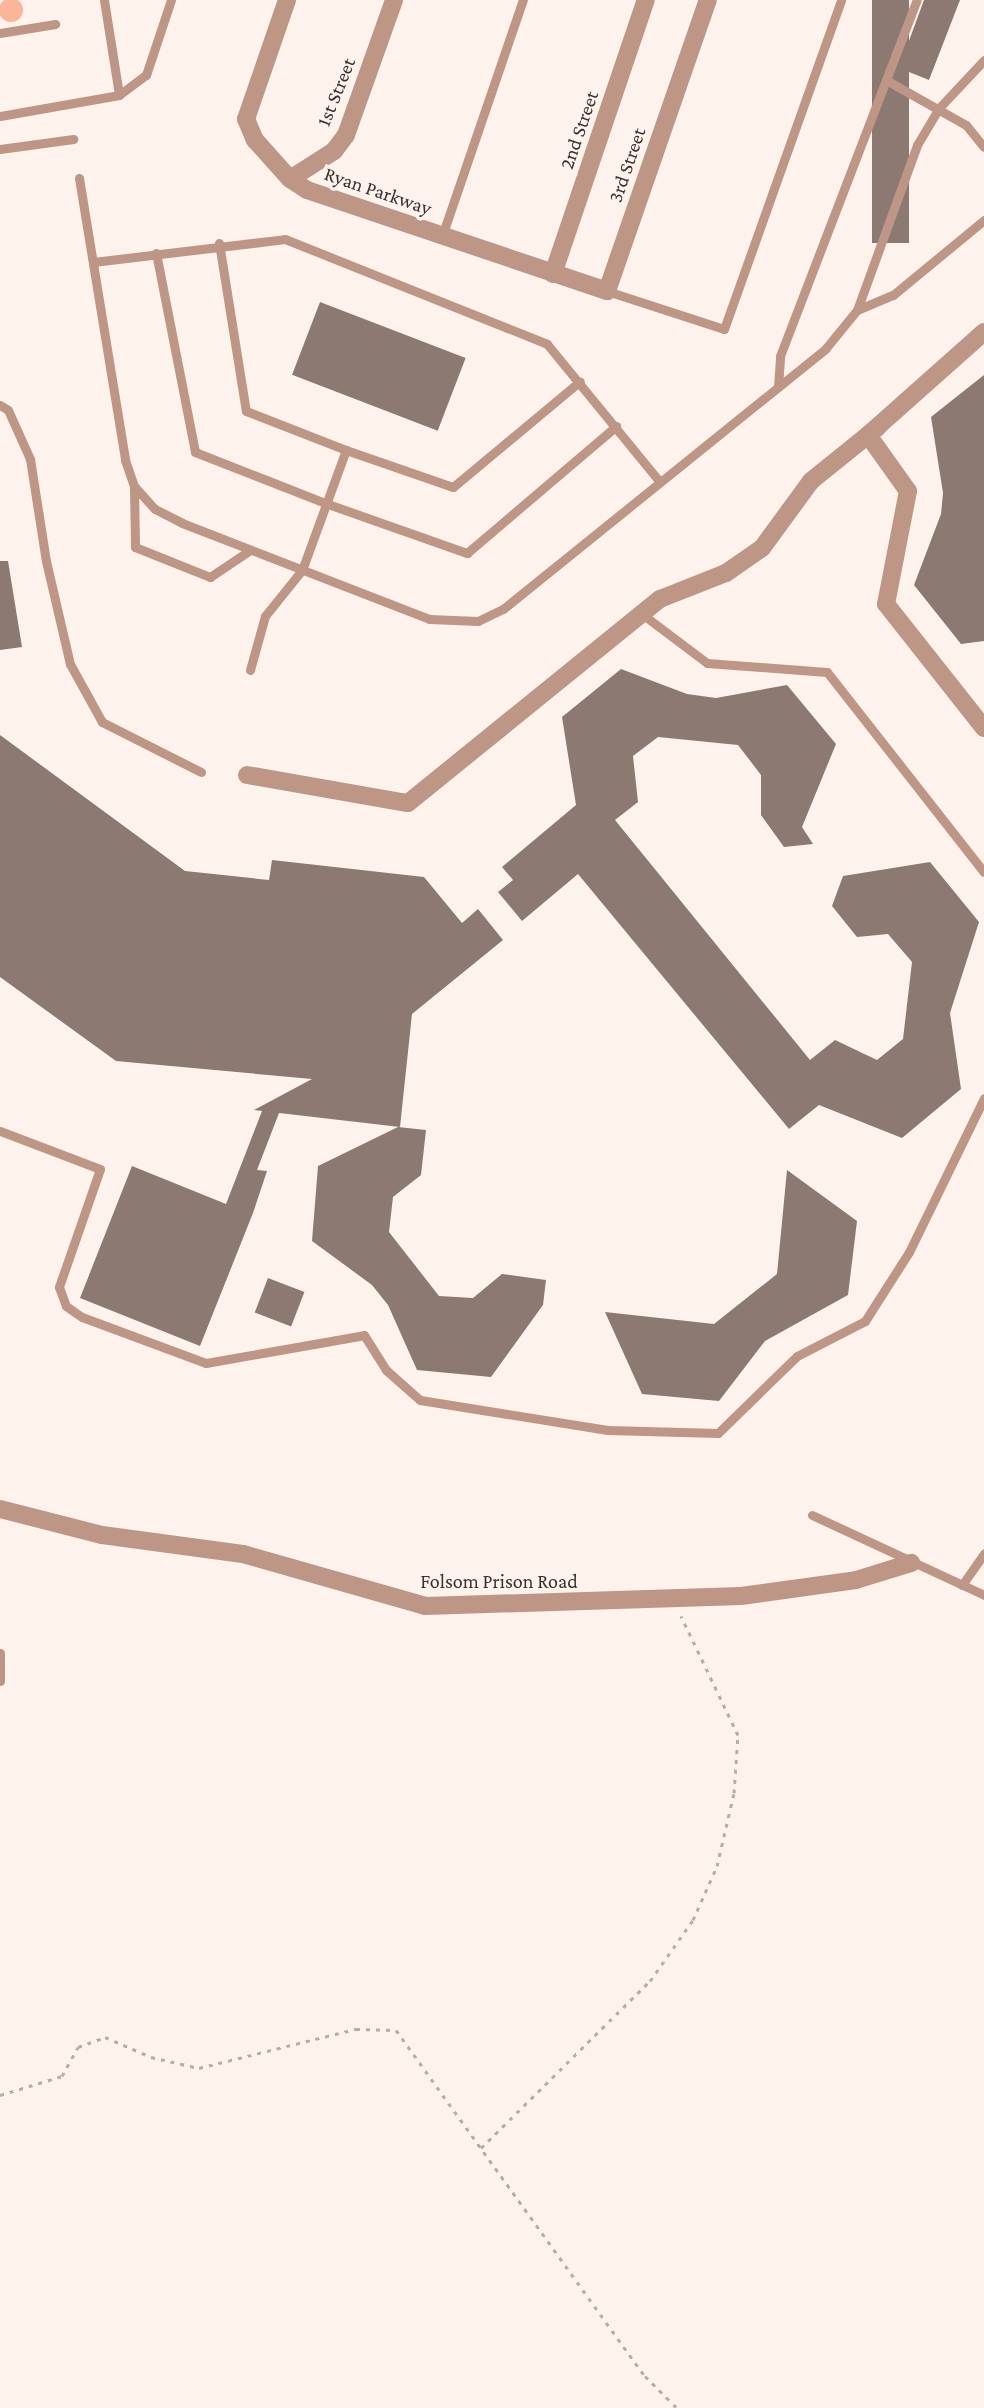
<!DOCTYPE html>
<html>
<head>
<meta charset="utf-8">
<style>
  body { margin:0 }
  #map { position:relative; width:984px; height:2408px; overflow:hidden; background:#fef2ed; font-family:"Crimson Pro",serif }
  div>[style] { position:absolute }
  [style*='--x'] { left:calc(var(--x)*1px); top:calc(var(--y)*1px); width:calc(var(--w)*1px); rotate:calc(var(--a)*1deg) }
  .green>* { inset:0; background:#fbb599 }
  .round { border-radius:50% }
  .building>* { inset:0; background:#8b7972; transform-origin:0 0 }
  .path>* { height:3px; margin-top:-1.5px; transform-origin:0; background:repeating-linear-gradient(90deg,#b7ada8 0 4px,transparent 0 10px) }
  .lane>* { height:9px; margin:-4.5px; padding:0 4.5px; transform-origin:4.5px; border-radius:4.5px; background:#be9685 }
  .street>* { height:18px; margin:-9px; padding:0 9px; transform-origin:9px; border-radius:9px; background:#be9685 }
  span { translate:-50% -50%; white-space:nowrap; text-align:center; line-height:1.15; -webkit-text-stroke:7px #fef2ed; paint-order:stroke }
  .street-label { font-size:20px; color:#39312e }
</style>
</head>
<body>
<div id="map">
  <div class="green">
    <i class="round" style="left:-1px;top:-2px;width:24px;height:24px"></i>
  </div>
  <div class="building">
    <i style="left:872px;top:0;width:37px;height:243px"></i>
    <i style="clip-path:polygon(924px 0,960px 0,929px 80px,899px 68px)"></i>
    <i style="left:320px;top:302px;width:156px;height:78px;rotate:21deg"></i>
    <i style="clip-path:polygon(984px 375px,984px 641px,961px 644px,914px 585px,941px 514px,943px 493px,931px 417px)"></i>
    <i style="clip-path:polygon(0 561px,8px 561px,22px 647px,0 650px)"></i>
    <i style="clip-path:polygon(621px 669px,687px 694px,716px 698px,787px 685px,836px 744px,802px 827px,813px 844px,784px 847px,761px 815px,761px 775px,738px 745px,658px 737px,633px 756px,638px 802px,615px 820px,810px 1060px,835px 1040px,877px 1060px,903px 1039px,912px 962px,888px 934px,857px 937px,832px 906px,843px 876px,930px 862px,979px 922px,950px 1013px,961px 1089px,902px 1138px,819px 1105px,789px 1129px,578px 874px,522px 921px,498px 892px,513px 880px,502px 867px,576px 805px,562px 717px)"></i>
    <i style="clip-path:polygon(0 735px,185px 871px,269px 880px,272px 860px,424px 877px,462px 923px,478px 909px,503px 940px,412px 1014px,400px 1127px,279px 1113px,257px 1170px,267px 1171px,253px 1213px,200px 1346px,80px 1298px,132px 1166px,226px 1204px,262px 1111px,254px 1110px,312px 1079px,116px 1061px,0 977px)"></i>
    <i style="clip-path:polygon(398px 1127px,426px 1130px,421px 1175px,393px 1197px,389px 1232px,439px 1296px,473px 1298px,502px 1274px,546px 1280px,543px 1305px,491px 1377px,417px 1370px,388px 1305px,372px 1285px,312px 1241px,318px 1166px)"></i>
    <i style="clip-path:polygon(787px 1170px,857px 1221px,848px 1295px,765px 1341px,719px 1401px,642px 1394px,605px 1312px,714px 1324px,777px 1274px)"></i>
    <i style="left:268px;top:1278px;width:39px;height:37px;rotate:21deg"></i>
  </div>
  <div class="path">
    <i style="--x:0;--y:2095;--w:65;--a:-17"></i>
    <i style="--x:62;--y:2076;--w:33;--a:-61"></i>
    <i style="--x:78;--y:2047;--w:29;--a:-20"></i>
    <i style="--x:105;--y:2037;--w:50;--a:23.5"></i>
    <i style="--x:151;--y:2057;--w:49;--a:12.9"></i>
    <i style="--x:199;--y:2068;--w:162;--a:-14"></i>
    <i style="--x:356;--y:2029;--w:40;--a:1.4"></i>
    <i style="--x:396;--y:2030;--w:426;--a:54.3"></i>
    <i style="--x:645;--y:2376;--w:45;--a:45"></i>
    <i style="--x:481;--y:2148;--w:238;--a:-44.7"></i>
    <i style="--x:650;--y:1981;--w:75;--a:-54.8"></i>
    <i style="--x:693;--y:1920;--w:59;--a:-66"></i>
    <i style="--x:717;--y:1866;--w:75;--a:-76.9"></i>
    <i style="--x:734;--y:1793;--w:58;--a:-86.1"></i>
    <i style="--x:738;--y:1735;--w:132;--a:-115.6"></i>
  </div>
  <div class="lane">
    <i style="--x:104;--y:0;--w:96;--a:81"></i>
    <i style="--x:0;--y:33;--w:56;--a:-9.3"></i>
    <i style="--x:886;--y:80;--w:92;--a:29.4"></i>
    <i style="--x:966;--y:125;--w:28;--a:51"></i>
    <i style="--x:0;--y:116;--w:121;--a:-10"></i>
    <i style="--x:119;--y:95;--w:34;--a:-37"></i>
    <i style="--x:146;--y:75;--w:79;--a:-71.6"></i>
    <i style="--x:0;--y:149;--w:74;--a:-7.8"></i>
    <i style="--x:79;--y:178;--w:286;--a:80.7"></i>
    <i style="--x:125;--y:460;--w:28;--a:71"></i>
    <i style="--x:134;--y:486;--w:31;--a:48"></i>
    <i style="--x:155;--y:509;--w:30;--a:27"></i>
    <i style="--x:182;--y:523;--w:265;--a:21.2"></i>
    <i style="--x:429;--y:619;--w:49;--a:2.3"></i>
    <i style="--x:478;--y:621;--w:28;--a:-26"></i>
    <i style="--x:503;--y:609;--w:415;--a:-38.9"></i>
    <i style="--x:826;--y:348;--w:49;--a:-50.8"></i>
    <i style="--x:857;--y:310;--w:176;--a:-70"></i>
    <i style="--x:917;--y:145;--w:43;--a:-59.3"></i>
    <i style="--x:939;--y:108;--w:66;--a:-46.8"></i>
    <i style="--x:442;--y:236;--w:250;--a:-71.1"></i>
    <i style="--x:219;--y:243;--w:170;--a:80.9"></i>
    <i style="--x:246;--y:411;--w:107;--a:21.3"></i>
    <i style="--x:346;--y:450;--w:113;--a:19.1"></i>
    <i style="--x:453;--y:487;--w:165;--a:-39.8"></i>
    <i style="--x:156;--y:253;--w:203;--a:78.9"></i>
    <i style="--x:195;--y:452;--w:140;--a:21.4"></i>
    <i style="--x:325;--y:503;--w:151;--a:19.4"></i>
    <i style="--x:467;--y:553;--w:196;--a:-40.4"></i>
    <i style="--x:93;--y:262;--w:193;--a:-6.8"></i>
    <i style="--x:285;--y:239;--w:282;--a:21.8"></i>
    <i style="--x:547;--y:344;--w:178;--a:50.7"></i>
    <i style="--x:607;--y:291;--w:123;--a:18"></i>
    <i style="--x:724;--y:329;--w:349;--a:-70.4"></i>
    <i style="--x:857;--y:310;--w:39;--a:-23"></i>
    <i style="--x:893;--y:295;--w:118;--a:-39.5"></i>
    <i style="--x:778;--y:387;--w:31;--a:-86"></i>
    <i style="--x:780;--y:356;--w:381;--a:-69"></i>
    <i style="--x:0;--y:405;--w:9;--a:32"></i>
    <i style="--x:8;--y:410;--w:54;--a:65.8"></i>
    <i style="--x:30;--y:459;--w:103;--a:81.1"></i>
    <i style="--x:46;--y:561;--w:106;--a:76.9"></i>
    <i style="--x:70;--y:664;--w:66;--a:61.1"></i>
    <i style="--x:102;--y:722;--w:111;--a:26.8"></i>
    <i style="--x:134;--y:487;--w:60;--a:89"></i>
    <i style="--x:135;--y:547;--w:81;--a:21.8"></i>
    <i style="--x:210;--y:577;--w:48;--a:-34"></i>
    <i style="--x:642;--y:614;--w:81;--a:37"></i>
    <i style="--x:707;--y:663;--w:120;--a:4.3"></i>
    <i style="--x:827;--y:672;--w:254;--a:51.9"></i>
    <i style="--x:250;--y:670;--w:56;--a:-74.5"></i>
    <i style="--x:265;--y:616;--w:59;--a:-51.2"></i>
    <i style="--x:302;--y:570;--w:128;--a:-69.9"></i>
    <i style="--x:0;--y:1131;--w:107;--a:20.8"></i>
    <i style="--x:100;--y:1169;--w:125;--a:109.2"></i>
    <i style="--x:59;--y:1287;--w:20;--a:70"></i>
    <i style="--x:66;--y:1306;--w:19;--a:35"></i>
    <i style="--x:82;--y:1317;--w:132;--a:20.4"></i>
    <i style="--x:206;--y:1363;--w:160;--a:-10"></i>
    <i style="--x:364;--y:1335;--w:41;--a:57.8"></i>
    <i style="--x:386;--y:1370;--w:45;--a:41.4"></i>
    <i style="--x:420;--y:1400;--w:190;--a:9.1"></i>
    <i style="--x:608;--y:1430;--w:110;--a:1.6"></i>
    <i style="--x:718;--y:1433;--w:110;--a:-44.3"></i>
    <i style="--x:797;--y:1356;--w:76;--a:-27.2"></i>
    <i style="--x:865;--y:1321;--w:82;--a:-57.5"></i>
    <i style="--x:909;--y:1252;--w:171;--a:-64"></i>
    <i style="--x:812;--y:1515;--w:190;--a:24.9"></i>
    <i style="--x:962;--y:1585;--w:39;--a:-55"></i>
    <i style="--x:0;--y:1653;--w:28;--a:90"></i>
  </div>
  <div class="street">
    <i style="--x:287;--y:0;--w:126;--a:109"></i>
    <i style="--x:246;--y:119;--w:23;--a:67"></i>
    <i style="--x:255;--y:140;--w:52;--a:48.1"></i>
    <i style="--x:290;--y:179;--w:20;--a:33"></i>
    <i style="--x:307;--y:190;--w:317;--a:18.6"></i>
    <i style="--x:607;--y:291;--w:308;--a:-70.9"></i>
    <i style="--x:290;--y:179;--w:52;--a:-32.5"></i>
    <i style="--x:334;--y:151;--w:20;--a:-53"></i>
    <i style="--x:346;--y:135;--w:143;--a:-70.4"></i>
    <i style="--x:553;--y:274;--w:289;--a:-71.3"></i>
    <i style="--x:984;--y:332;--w:155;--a:138.4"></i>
    <i style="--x:868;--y:435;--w:69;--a:54.5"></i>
    <i style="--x:908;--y:491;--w:115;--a:101"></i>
    <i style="--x:886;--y:604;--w:158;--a:51.7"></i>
    <i style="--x:247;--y:775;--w:163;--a:9.9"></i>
    <i style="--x:408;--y:803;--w:324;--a:-39"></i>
    <i style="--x:660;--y:599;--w:71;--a:-21.5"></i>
    <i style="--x:726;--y:573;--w:44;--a:-34.8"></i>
    <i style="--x:762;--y:548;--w:83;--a:-53.8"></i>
    <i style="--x:811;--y:481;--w:86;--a:-38.9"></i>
    <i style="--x:0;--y:1509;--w:105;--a:14.3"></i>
    <i style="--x:102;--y:1535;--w:142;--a:7.7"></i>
    <i style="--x:243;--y:1554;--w:189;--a:15.9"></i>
    <i style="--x:425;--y:1606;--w:316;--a:-1.8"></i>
    <i style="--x:741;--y:1596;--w:116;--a:-7.9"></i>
    <i style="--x:856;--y:1580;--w:58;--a:-17.2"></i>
  </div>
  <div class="street-label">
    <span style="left:336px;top:92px;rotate:-68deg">1st Street</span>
    <span style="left:579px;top:130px;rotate:-71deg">2nd Street</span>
    <span style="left:627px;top:165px;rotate:-71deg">3rd Street</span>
    <span style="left:378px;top:191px;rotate:19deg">Ryan Parkway</span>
    <span style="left:499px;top:1581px">Folsom Prison Road</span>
  </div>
</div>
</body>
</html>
